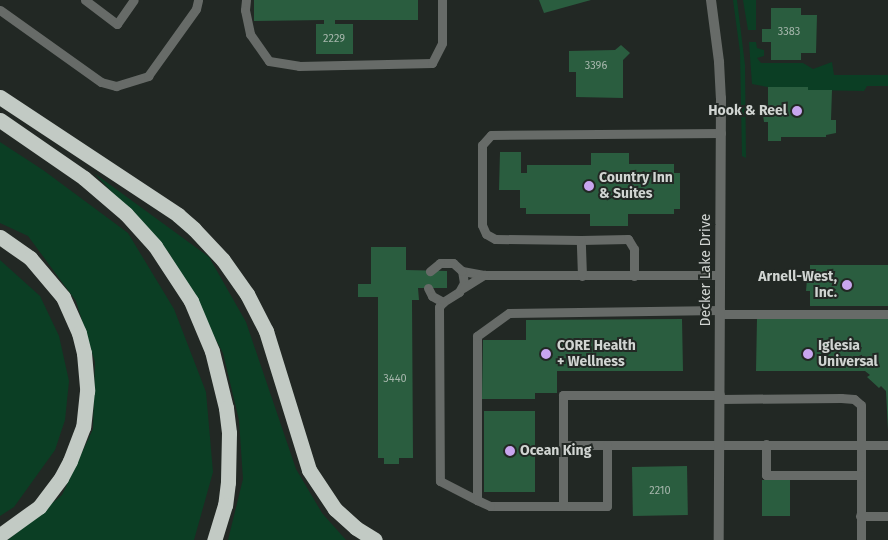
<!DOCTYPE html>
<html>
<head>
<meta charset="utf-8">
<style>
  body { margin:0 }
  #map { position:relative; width:888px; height:540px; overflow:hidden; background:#222824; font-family:"Fira Sans",sans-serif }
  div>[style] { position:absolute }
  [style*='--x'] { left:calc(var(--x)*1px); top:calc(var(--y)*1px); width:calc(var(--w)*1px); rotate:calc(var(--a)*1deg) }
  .green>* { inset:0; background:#0b3e24 }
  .building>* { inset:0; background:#2a5d3f; transform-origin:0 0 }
  .service>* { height:9px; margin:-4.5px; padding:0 4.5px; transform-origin:4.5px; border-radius:4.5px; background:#676b68 }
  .tertiary>* { height:10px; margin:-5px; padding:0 5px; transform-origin:5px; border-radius:5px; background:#676b68 }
  .motorway>* { height:15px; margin:-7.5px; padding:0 7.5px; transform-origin:7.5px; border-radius:7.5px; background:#c2cac4 }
  .dots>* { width:14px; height:14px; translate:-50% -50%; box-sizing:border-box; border:2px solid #222824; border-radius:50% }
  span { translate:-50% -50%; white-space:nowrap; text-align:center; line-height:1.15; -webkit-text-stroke:4px #222824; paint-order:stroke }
  .number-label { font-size:11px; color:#a7b7ad }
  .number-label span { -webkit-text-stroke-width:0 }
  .poi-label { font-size:14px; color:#d1d5d2; font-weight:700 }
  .right { translate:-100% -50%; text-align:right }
  .left { translate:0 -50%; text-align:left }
  .street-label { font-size:14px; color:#d1d5d2 }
</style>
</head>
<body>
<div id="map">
  <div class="green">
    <i style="clip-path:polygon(733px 0,737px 0,745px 65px,746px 158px,742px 156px,740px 52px)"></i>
    <i style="clip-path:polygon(743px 0,756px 0,756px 30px,748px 30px)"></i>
    <i style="clip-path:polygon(749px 42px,756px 42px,757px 48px,764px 50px,764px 56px,757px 58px,761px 63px,803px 63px,813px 69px,832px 62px,834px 75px,888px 75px,888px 86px,867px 86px,864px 91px,808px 90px,808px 87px,768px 87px,752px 84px)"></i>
    <i style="clip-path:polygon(0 142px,43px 170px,128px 233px,174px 309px,206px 392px,213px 472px,194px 540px,8px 540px,62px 495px,93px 429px,95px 362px,76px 301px,28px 236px,0 223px)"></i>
    <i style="clip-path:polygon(94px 173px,209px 257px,246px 322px,296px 469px,322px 513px,346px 540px,228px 540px,243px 479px,239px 420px,223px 353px,169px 253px)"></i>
    <i style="clip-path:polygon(0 260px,40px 296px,59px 336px,69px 381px,65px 420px,55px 450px,14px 507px,0 516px)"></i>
  </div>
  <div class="building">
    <i style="clip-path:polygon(254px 0,418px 0,418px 20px,335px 20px,335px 24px,353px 24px,353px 54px,316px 54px,316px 24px,324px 24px,324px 20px,254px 21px)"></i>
    <i style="clip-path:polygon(539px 0,591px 0,544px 13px)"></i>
    <i style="clip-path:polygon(771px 8px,801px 8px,801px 15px,817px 15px,816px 53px,801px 53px,801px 60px,771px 60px,771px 42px,762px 42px,762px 29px,771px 29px)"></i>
    <i style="clip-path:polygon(621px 45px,630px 53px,623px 60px,623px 98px,576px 97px,576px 72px,569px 72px,569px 51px,615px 50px)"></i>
    <i style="clip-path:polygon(768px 87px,808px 87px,808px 90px,832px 90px,831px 120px,836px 120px,836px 133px,826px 135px,826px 137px,781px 137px,781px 141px,768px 141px,768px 122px,764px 122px,763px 115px,763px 107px,768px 107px)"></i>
    <i style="clip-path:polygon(500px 152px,521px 152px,521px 173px,527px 173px,527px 165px,591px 165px,591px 153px,629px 153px,629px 164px,674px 164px,674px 173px,680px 173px,680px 209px,674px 209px,674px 214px,628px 214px,628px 226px,590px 226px,590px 214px,526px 214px,526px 208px,520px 208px,520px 190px,499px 190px)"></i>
    <i style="clip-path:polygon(371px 247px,406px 247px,406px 270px,447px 271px,447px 288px,418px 288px,419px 300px,412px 300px,413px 458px,399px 458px,399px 464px,384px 464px,384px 458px,378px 458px,378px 297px,358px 297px,358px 284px,371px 284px)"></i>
    <i style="clip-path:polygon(810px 265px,888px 265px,888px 306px,810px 306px,810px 291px,806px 291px,807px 279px,810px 279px)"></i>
    <i style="clip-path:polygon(757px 318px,888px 318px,888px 430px,886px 391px,881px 386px,879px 388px,867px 377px,870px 375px,865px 371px,756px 371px)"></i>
    <i style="clip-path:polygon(682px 319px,683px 371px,557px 371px,557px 393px,535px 393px,535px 399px,482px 399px,483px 340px,526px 340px,526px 320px)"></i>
    <i style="left:484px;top:411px;width:51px;height:81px"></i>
    <i style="left:687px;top:466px;width:49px;height:55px;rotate:89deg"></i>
    <i style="left:762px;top:480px;width:28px;height:36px"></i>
  </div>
  <div class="service">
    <i style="--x:85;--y:0;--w:40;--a:37"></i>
    <i style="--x:117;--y:24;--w:29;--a:-55"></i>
    <i style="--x:246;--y:0;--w:10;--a:96"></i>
    <i style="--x:245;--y:10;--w:25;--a:78"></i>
    <i style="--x:250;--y:34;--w:33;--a:55"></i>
    <i style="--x:269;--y:61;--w:30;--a:9"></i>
    <i style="--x:299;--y:66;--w:133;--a:-1.3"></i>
    <i style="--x:432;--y:63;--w:22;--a:-63"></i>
    <i style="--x:442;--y:43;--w:43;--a:-90"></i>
    <i style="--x:0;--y:10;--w:124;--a:35.5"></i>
    <i style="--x:101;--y:82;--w:16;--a:15"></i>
    <i style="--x:116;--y:86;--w:34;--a:-17"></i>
    <i style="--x:148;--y:76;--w:82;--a:-54.4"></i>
    <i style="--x:196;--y:9;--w:9;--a:-77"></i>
    <i style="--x:581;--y:240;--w:47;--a:-1.2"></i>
    <i style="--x:628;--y:239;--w:12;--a:59"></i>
    <i style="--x:634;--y:249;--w:27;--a:90"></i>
    <i style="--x:462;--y:271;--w:22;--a:10"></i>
    <i style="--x:484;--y:275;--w:236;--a:0"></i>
    <i style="--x:582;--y:276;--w:36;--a:-92"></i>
    <i style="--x:581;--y:240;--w:86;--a:-179.3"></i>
    <i style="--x:495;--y:239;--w:10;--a:-151"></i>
    <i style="--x:486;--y:234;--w:10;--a:-114"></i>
    <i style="--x:482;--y:225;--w:80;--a:-90"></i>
    <i style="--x:482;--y:145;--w:13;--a:-48"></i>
    <i style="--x:491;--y:135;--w:230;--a:-0.5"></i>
    <i style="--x:428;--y:288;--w:9;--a:63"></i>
    <i style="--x:432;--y:296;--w:13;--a:29"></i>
    <i style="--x:443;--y:302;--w:19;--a:-32"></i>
    <i style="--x:459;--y:292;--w:10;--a:-61"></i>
    <i style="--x:464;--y:283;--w:12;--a:-99"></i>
    <i style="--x:462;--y:271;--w:12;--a:-138"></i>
    <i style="--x:453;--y:263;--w:13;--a:180"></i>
    <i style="--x:440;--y:263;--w:13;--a:141"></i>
    <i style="--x:463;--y:288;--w:25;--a:-32"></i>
    <i style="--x:443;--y:302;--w:6;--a:129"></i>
    <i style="--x:439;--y:307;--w:174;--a:89.7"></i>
    <i style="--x:440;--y:481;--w:42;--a:27.2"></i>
    <i style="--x:720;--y:314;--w:168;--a:0"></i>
    <i style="--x:720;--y:399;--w:121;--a:-0.5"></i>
    <i style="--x:841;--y:398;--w:13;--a:4"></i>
    <i style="--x:854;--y:399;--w:9;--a:41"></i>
    <i style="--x:861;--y:405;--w:135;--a:90"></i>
    <i style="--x:766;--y:444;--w:31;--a:90"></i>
    <i style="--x:766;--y:475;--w:94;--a:0"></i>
    <i style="--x:563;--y:445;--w:325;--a:0"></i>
    <i style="--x:607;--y:445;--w:61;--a:90"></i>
    <i style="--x:607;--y:506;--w:117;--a:180"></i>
    <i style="--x:490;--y:506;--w:14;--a:-155"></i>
    <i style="--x:477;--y:500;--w:164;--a:-90"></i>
    <i style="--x:477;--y:336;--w:39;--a:-36"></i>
    <i style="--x:509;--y:313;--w:211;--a:-0.8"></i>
    <i style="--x:563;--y:506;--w:111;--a:-90"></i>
    <i style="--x:563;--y:395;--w:157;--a:0"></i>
    <i style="--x:860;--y:516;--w:28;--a:0"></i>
  </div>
  <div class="tertiary">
    <i style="--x:711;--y:0;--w:63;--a:82.6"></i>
    <i style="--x:719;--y:62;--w:36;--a:87"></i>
    <i style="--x:721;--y:98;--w:442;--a:90.3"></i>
  </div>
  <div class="motorway">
    <i style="--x:0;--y:97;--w:214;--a:33.5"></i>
    <i style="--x:178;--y:215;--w:21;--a:41"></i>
    <i style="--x:194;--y:229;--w:42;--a:46.9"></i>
    <i style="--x:223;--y:260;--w:42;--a:54.8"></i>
    <i style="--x:247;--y:294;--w:42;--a:62.8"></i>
    <i style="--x:266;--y:331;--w:145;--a:72.8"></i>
    <i style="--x:309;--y:470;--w:47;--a:56.3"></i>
    <i style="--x:335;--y:509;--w:28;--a:42"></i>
    <i style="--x:356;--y:528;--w:22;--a:32"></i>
    <i style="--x:0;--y:120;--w:102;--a:34.6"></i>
    <i style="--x:84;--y:178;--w:55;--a:40.6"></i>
    <i style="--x:126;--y:214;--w:43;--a:47.8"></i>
    <i style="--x:155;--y:246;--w:66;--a:56.8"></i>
    <i style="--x:191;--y:301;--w:54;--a:67.2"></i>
    <i style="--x:212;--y:351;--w:59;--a:76.2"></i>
    <i style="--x:226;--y:408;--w:25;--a:83"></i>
    <i style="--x:229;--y:433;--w:49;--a:91.2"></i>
    <i style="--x:228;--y:482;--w:23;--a:97"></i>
    <i style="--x:225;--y:505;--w:37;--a:107"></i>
    <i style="--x:0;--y:237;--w:37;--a:35"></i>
    <i style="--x:30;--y:258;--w:51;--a:49.8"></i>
    <i style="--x:63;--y:297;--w:39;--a:66"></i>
    <i style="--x:79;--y:333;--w:21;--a:76"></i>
    <i style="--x:84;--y:353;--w:38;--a:85"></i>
    <i style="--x:87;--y:391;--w:36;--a:96"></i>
    <i style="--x:83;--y:427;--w:36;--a:111"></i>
    <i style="--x:70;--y:461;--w:19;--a:118"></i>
    <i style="--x:61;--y:478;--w:36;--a:127"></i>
    <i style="--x:39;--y:507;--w:48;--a:144.3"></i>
  </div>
  <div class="dots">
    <i style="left:797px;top:111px;background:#c8a5ef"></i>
    <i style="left:589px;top:186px;background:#c8a5ef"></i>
    <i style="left:847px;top:285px;background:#c8a5ef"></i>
    <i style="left:546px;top:354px;background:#c8a5ef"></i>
    <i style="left:808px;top:354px;background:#c8a5ef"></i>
    <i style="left:510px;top:451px;background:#c8a5ef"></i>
  </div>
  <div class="number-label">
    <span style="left:789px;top:32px">3383</span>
    <span style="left:334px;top:39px">2229</span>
    <span style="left:596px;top:66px">3396</span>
    <span style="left:395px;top:379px">3440</span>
    <span style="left:660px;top:491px">2210</span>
  </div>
  <div class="poi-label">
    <span class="right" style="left:787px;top:111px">Hook &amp; Reel</span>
    <span class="left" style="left:599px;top:186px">Country Inn<br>&amp; Suites</span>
    <span class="right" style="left:837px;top:285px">Arnell-West,<br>Inc.</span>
    <span class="left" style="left:557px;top:354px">CORE Health<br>+ Wellness</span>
    <span class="left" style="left:818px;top:354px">Iglesia<br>Universal</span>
    <span class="left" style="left:520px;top:451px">Ocean King</span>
  </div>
  <div class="street-label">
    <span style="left:706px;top:270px;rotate:-90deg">Decker Lake Drive</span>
  </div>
</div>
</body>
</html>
